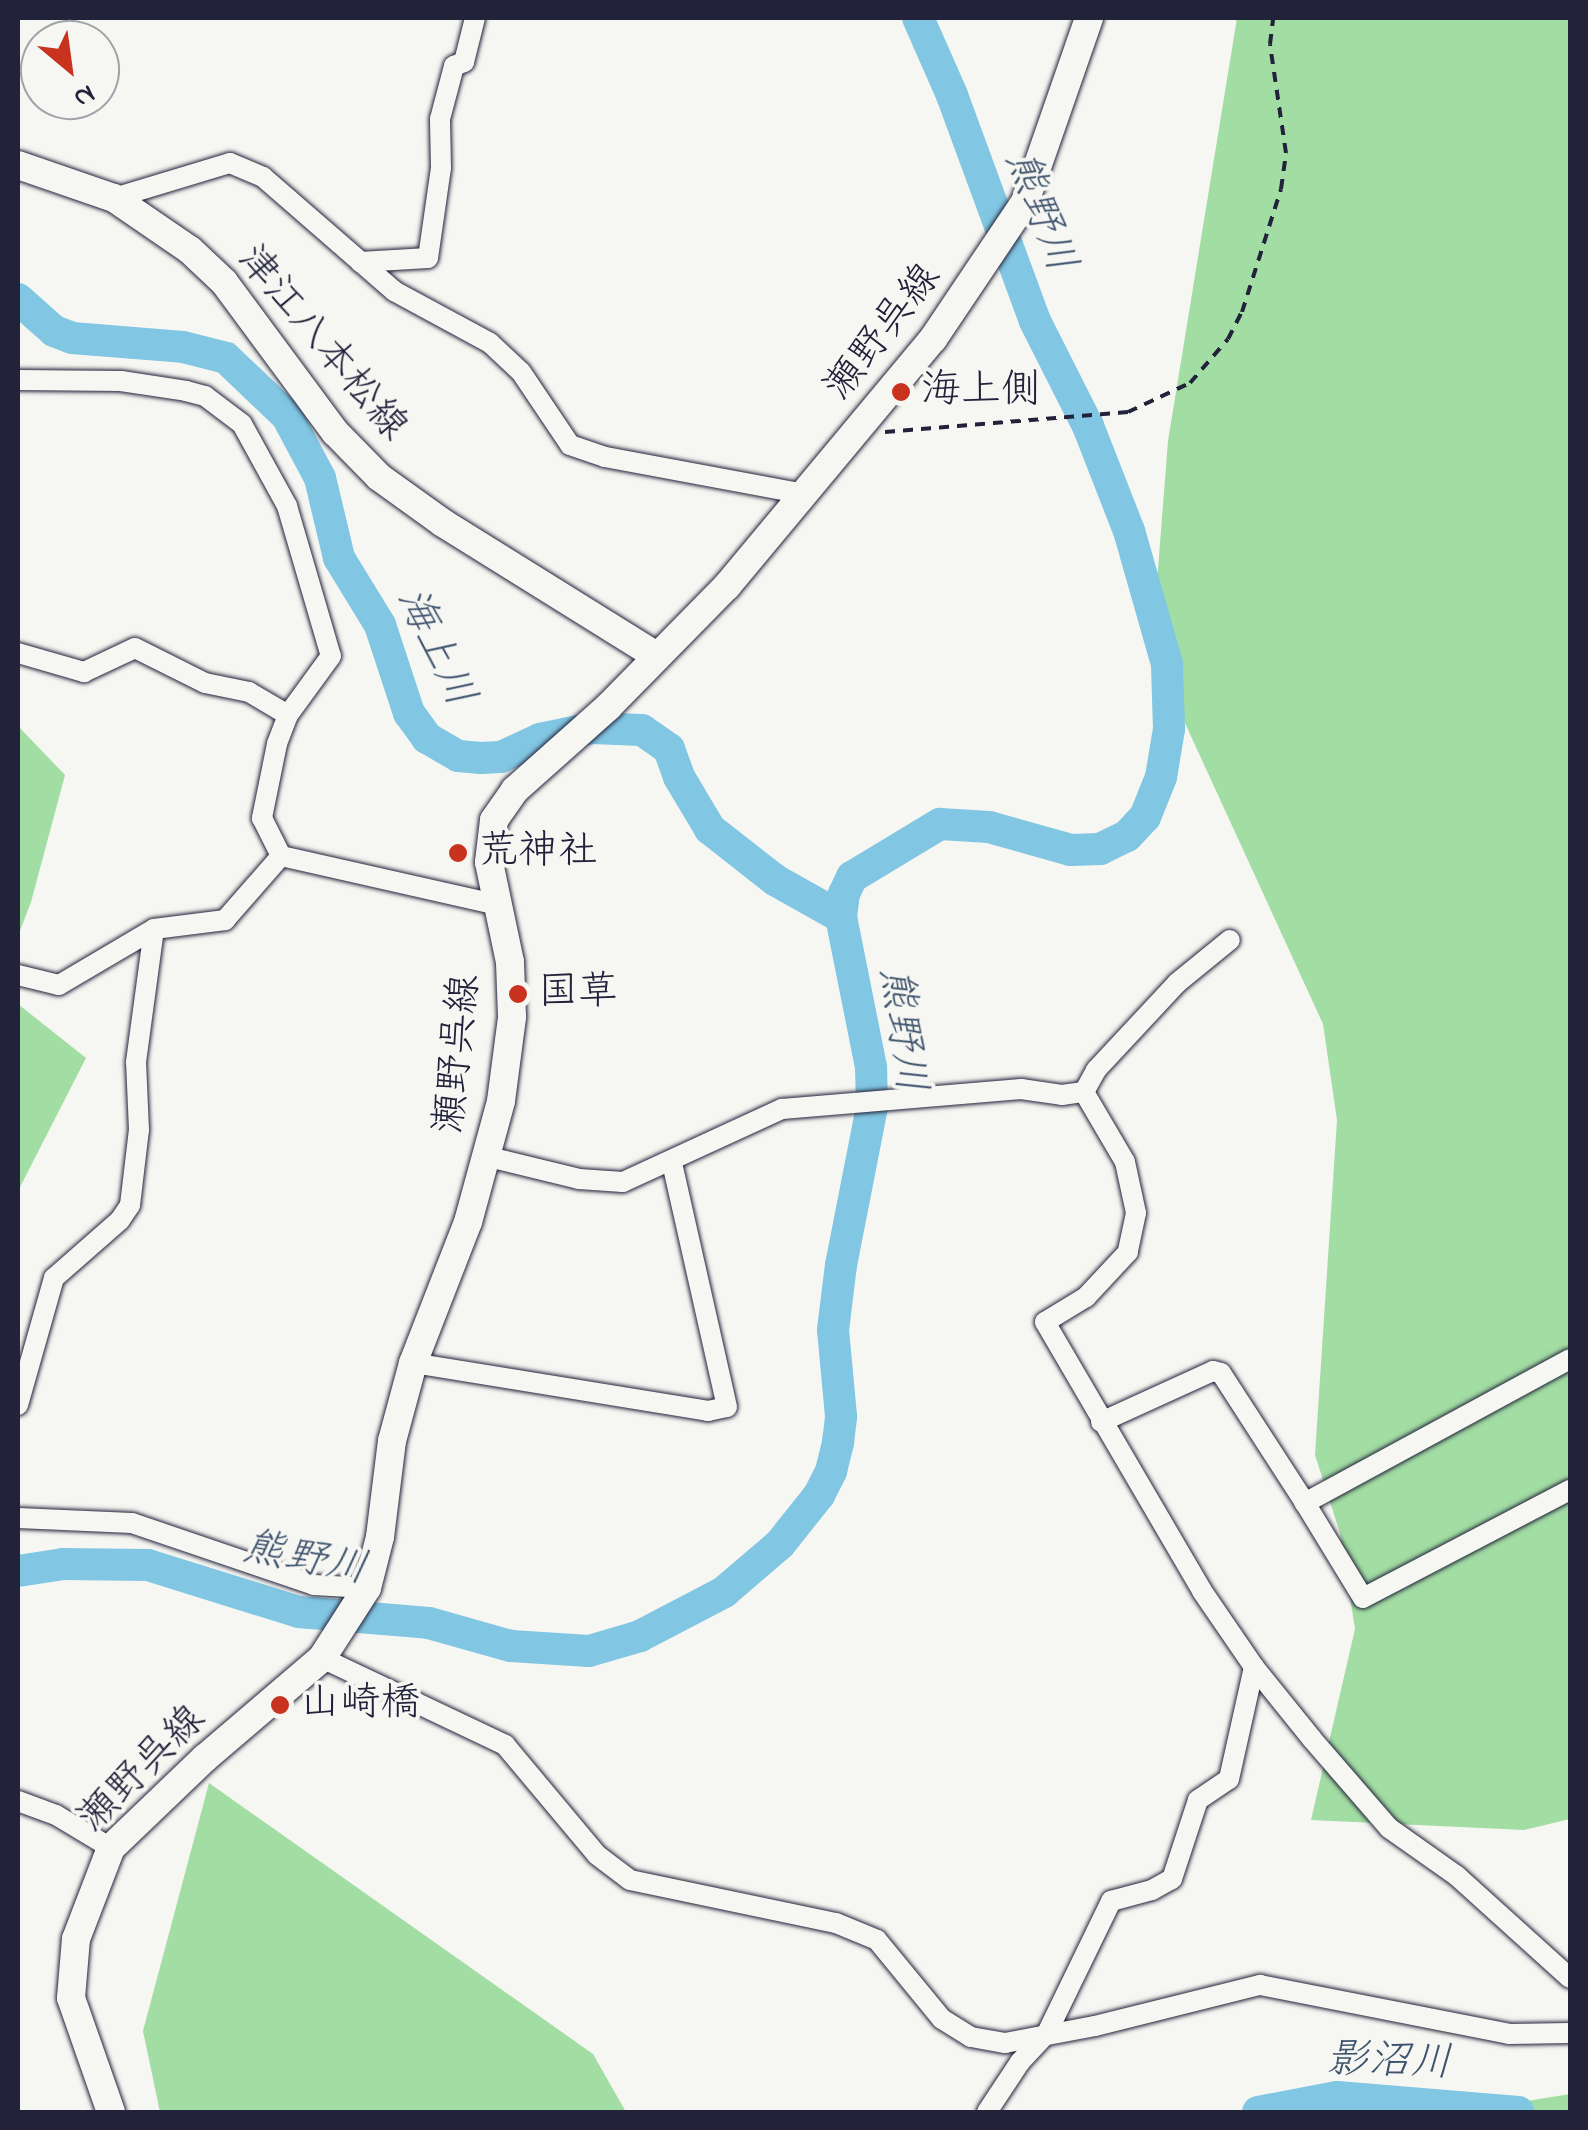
<!DOCTYPE html>
<html>
<head>
<meta charset="utf-8">
<style>
  body { margin:0 }
  #map { position:relative; width:1588px; height:2130px; overflow:hidden; background:#f6f6f2; font-family:"Indie Flower","Klee One",sans-serif }
  div>[style] { position:absolute }
  [style*='--x'] { left:calc(var(--x)*1px); top:calc(var(--y)*1px); width:calc(var(--w)*1px); rotate:calc(var(--a)*1deg) }
  .green>* { inset:0; background:#a2dda3 }
  .river>* { height:32px; margin:-16px; padding:0 16px; transform-origin:16px; border-radius:16px; background:#81c6e2 }
  .path>* { height:4px; margin-top:-2px; transform-origin:0; background:repeating-linear-gradient(90deg,#22223b 0 10px,transparent 0 18px) }
  .roads { filter:drop-shadow(0 0 2px #22223b) drop-shadow(0 0 2px #22223b) }
  .street>* { height:20px; margin:-10px; padding:0 10px; transform-origin:10px; border-radius:10px; background:#f6f6f2 }
  .secondary>* { height:28px; margin:-14px; padding:0 14px; transform-origin:14px; border-radius:14px; background:#f6f6f2 }
  .dots>* { width:28px; height:28px; translate:-50% -50%; box-sizing:border-box; border:5px solid #f6f6f2; border-radius:50% }
  span { translate:-50% -50%; white-space:nowrap; text-align:center; line-height:1.15; -webkit-text-stroke:8px #f6f6f2; paint-order:stroke }
  .street-label { font-size:40px; color:#22223b }
  .poi-label { font-size:40px; color:#22223b }
  .left { translate:0 -50%; text-align:left }
  .water-label { font-size:42px; color:#3e536d; font-style:italic }
  .frame { position:absolute; inset:0; border:20px solid #22223b; pointer-events:none }
  .north { position:absolute; left:20px; top:20px; width:100px; height:100px; box-sizing:border-box; background:#f6f6f2; border:2px solid #a1a1a9; border-radius:50%; rotate:151deg; font-size:28px; font-weight:700; line-height:40px; text-align:center; color:#22223b }
  .north::after { content:''; display:block; margin:auto; width:35px; height:45px; background:#c8321e; clip-path:polygon(50% 0,100% 100%,50% 72%,0 100%) }
</style>
</head>
<body>
<div id="map">
  <div class="green">
    <i style="clip-path:polygon(1237px 18px,1570px 18px,1570px 1819px,1524px 1830px,1311px 1820px,1355px 1629px,1340px 1533px,1315px 1455px,1337px 1120px,1323px 1024px,1173px 697px,1157px 582px,1168px 441px)"></i>
    <i style="clip-path:polygon(18px 726px,65px 775px,31px 902px,18px 936px)"></i>
    <i style="clip-path:polygon(18px 1004px,86px 1058px,18px 1191px)"></i>
    <i style="clip-path:polygon(209px 1783px,593px 2054px,626px 2112px,160px 2112px,143px 2031px)"></i>
    <i style="clip-path:polygon(1570px 2094px,1570px 2112px,1461px 2112px)"></i>
  </div>
  <div class="river">
    <i style="--x:18;--y:299;--w:48;--a:41.6"></i>
    <i style="--x:54;--y:331;--w:19;--a:21"></i>
    <i style="--x:72;--y:338;--w:111;--a:4.6"></i>
    <i style="--x:183;--y:347;--w:44;--a:14.3"></i>
    <i style="--x:226;--y:358;--w:84;--a:43.6"></i>
    <i style="--x:287;--y:416;--w:70;--a:62"></i>
    <i style="--x:320;--y:478;--w:82;--a:76.6"></i>
    <i style="--x:339;--y:558;--w:79;--a:58.5"></i>
    <i style="--x:380;--y:625;--w:93;--a:71.8"></i>
    <i style="--x:409;--y:713;--w:31;--a:54"></i>
    <i style="--x:427;--y:738;--w:36;--a:30"></i>
    <i style="--x:458;--y:756;--w:23;--a:5"></i>
    <i style="--x:481;--y:758;--w:20;--a:-3"></i>
    <i style="--x:501;--y:757;--w:43;--a:-24.8"></i>
    <i style="--x:540;--y:739;--w:53;--a:-11.9"></i>
    <i style="--x:592;--y:728;--w:50;--a:2.3"></i>
    <i style="--x:642;--y:730;--w:33;--a:35"></i>
    <i style="--x:669;--y:749;--w:30;--a:70"></i>
    <i style="--x:679;--y:777;--w:61;--a:59.2"></i>
    <i style="--x:710;--y:829;--w:83;--a:38.1"></i>
    <i style="--x:775;--y:880;--w:76;--a:29.3"></i>
    <i style="--x:18;--y:1571;--w:46;--a:-8.8"></i>
    <i style="--x:63;--y:1564;--w:85;--a:0.7"></i>
    <i style="--x:148;--y:1565;--w:158;--a:17.3"></i>
    <i style="--x:299;--y:1612;--w:130;--a:4.8"></i>
    <i style="--x:429;--y:1623;--w:85;--a:15.7"></i>
    <i style="--x:511;--y:1646;--w:78;--a:3.7"></i>
    <i style="--x:589;--y:1651;--w:53;--a:-16.4"></i>
    <i style="--x:640;--y:1636;--w:95;--a:-27.6"></i>
    <i style="--x:724;--y:1592;--w:74;--a:-40.6"></i>
    <i style="--x:780;--y:1544;--w:63;--a:-51.5"></i>
    <i style="--x:819;--y:1495;--w:27;--a:-63"></i>
    <i style="--x:831;--y:1471;--w:30;--a:-76"></i>
    <i style="--x:838;--y:1442;--w:26;--a:-83"></i>
    <i style="--x:841;--y:1416;--w:86;--a:-95.3"></i>
    <i style="--x:833;--y:1330;--w:65;--a:-83"></i>
    <i style="--x:841;--y:1265;--w:161;--a:-78.9"></i>
    <i style="--x:872;--y:1107;--w:40;--a:-91.4"></i>
    <i style="--x:871;--y:1067;--w:153;--a:-101.3"></i>
    <i style="--x:841;--y:917;--w:23;--a:-83"></i>
    <i style="--x:844;--y:894;--w:19;--a:-65"></i>
    <i style="--x:852;--y:877;--w:103;--a:-31.1"></i>
    <i style="--x:940;--y:824;--w:49;--a:3.5"></i>
    <i style="--x:989;--y:827;--w:85;--a:15.7"></i>
    <i style="--x:1071;--y:850;--w:29;--a:-2"></i>
    <i style="--x:1100;--y:849;--w:30;--a:-26"></i>
    <i style="--x:1127;--y:836;--w:26;--a:-47"></i>
    <i style="--x:1145;--y:817;--w:43;--a:-68.2"></i>
    <i style="--x:1161;--y:777;--w:49;--a:-80.5"></i>
    <i style="--x:1169;--y:729;--w:65;--a:-91.8"></i>
    <i style="--x:1167;--y:664;--w:138;--a:-105.9"></i>
    <i style="--x:1129;--y:531;--w:113;--a:-111.3"></i>
    <i style="--x:1088;--y:426;--w:118;--a:-116.8"></i>
    <i style="--x:1035;--y:321;--w:241;--a:-110.2"></i>
    <i style="--x:952;--y:95;--w:84;--a:-113.8"></i>
    <i style="--x:1258;--y:2112;--w:80;--a:-10.8"></i>
    <i style="--x:1337;--y:2097;--w:182;--a:4.7"></i>
  </div>
  <div class="path">
    <i style="--x:885;--y:432;--w:244;--a:-4.7"></i>
    <i style="--x:1128;--y:412;--w:68;--a:-25.1"></i>
    <i style="--x:1190;--y:383;--w:58;--a:-49.2"></i>
    <i style="--x:1228;--y:339;--w:30;--a:-63"></i>
    <i style="--x:1242;--y:312;--w:129;--a:-72.4"></i>
    <i style="--x:1281;--y:189;--w:36;--a:-82"></i>
    <i style="--x:1286;--y:153;--w:110;--a:-98.4"></i>
    <i style="--x:1270;--y:44;--w:26;--a:-83"></i>
  </div>
  <div class="roads">
    <div class="street">
      <i style="--x:114;--y:198;--w:121;--a:-16.8"></i>
      <i style="--x:230;--y:163;--w:36;--a:23"></i>
      <i style="--x:263;--y:177;--w:174;--a:41"></i>
      <i style="--x:394;--y:291;--w:109;--a:28.4"></i>
      <i style="--x:490;--y:343;--w:42;--a:43.1"></i>
      <i style="--x:521;--y:372;--w:88;--a:56.1"></i>
      <i style="--x:570;--y:445;--w:37;--a:19"></i>
      <i style="--x:605;--y:457;--w:203;--a:10.5"></i>
      <i style="--x:360;--y:262;--w:68;--a:-3.4"></i>
      <i style="--x:428;--y:258;--w:91;--a:-81.8"></i>
      <i style="--x:441;--y:168;--w:49;--a:-91.2"></i>
      <i style="--x:440;--y:119;--w:55;--a:-75.2"></i>
      <i style="--x:454;--y:66;--w:11;--a:-22"></i>
      <i style="--x:464;--y:62;--w:45;--a:-76"></i>
      <i style="--x:18;--y:380;--w:103;--a:0.6"></i>
      <i style="--x:121;--y:381;--w:66;--a:8.7"></i>
      <i style="--x:186;--y:391;--w:20;--a:15"></i>
      <i style="--x:205;--y:396;--w:46;--a:37.1"></i>
      <i style="--x:242;--y:424;--w:94;--a:61.2"></i>
      <i style="--x:287;--y:506;--w:156;--a:73.7"></i>
      <i style="--x:331;--y:656;--w:73;--a:126.1"></i>
      <i style="--x:288;--y:715;--w:31;--a:111"></i>
      <i style="--x:277;--y:744;--w:76;--a:101.5"></i>
      <i style="--x:262;--y:818;--w:42;--a:63.4"></i>
      <i style="--x:281;--y:856;--w:218;--a:12.7"></i>
      <i style="--x:18;--y:653;--w:69;--a:16.1"></i>
      <i style="--x:84;--y:672;--w:56;--a:-25.2"></i>
      <i style="--x:135;--y:648;--w:78;--a:26.6"></i>
      <i style="--x:205;--y:683;--w:45;--a:11.6"></i>
      <i style="--x:249;--y:692;--w:45;--a:30.5"></i>
      <i style="--x:18;--y:975;--w:42;--a:13.7"></i>
      <i style="--x:59;--y:985;--w:110;--a:-30.5"></i>
      <i style="--x:154;--y:929;--w:72;--a:-7.2"></i>
      <i style="--x:225;--y:920;--w:85;--a:-48.8"></i>
      <i style="--x:1084;--y:1092;--w:81;--a:59.6"></i>
      <i style="--x:1125;--y:1162;--w:52;--a:77.8"></i>
      <i style="--x:1136;--y:1213;--w:40;--a:102"></i>
      <i style="--x:1128;--y:1252;--w:62;--a:133"></i>
      <i style="--x:1086;--y:1297;--w:48;--a:148.6"></i>
      <i style="--x:1045;--y:1322;--w:311;--a:59.7"></i>
      <i style="--x:1202;--y:1591;--w:92;--a:55.6"></i>
      <i style="--x:1254;--y:1667;--w:92;--a:51.1"></i>
      <i style="--x:1312;--y:1739;--w:118;--a:49.1"></i>
      <i style="--x:1389;--y:1828;--w:83;--a:35.2"></i>
      <i style="--x:1457;--y:1876;--w:152;--a:42.1"></i>
      <i style="--x:1084;--y:1092;--w:25;--a:-61"></i>
      <i style="--x:1096;--y:1070;--w:119;--a:-47"></i>
      <i style="--x:1177;--y:983;--w:68;--a:-39.1"></i>
      <i style="--x:489;--y:1157;--w:93;--a:13.7"></i>
      <i style="--x:579;--y:1179;--w:44;--a:3.9"></i>
      <i style="--x:623;--y:1182;--w:175;--a:-24.7"></i>
      <i style="--x:782;--y:1109;--w:240;--a:-4.8"></i>
      <i style="--x:1021;--y:1089;--w:41;--a:8.3"></i>
      <i style="--x:1062;--y:1095;--w:22;--a:-8"></i>
      <i style="--x:1570;--y:1359;--w:302;--a:151.5"></i>
      <i style="--x:1305;--y:1503;--w:111;--a:58.6"></i>
      <i style="--x:1363;--y:1598;--w:233;--a:-27.6"></i>
      <i style="--x:413;--y:1363;--w:299;--a:9.2"></i>
      <i style="--x:708;--y:1411;--w:19;--a:-12"></i>
      <i style="--x:727;--y:1407;--w:251;--a:-102.7"></i>
      <i style="--x:18;--y:1405;--w:132;--a:-74.2"></i>
      <i style="--x:54;--y:1278;--w:88;--a:-41.3"></i>
      <i style="--x:120;--y:1220;--w:18;--a:-56"></i>
      <i style="--x:130;--y:1205;--w:76;--a:-83.2"></i>
      <i style="--x:139;--y:1130;--w:68;--a:-92.5"></i>
      <i style="--x:136;--y:1062;--w:134;--a:-82.3"></i>
      <i style="--x:1101;--y:1422;--w:123;--a:-24.5"></i>
      <i style="--x:1213;--y:1371;--w:8;--a:14"></i>
      <i style="--x:1221;--y:1373;--w:155;--a:57.1"></i>
      <i style="--x:18;--y:1518;--w:114;--a:2.5"></i>
      <i style="--x:132;--y:1523;--w:192;--a:18.8"></i>
      <i style="--x:314;--y:1585;--w:53;--a:3.2"></i>
      <i style="--x:322;--y:1658;--w:203;--a:25.4"></i>
      <i style="--x:505;--y:1745;--w:143;--a:50.1"></i>
      <i style="--x:597;--y:1855;--w:41;--a:37.1"></i>
      <i style="--x:630;--y:1880;--w:210;--a:11.8"></i>
      <i style="--x:836;--y:1923;--w:44;--a:22.5"></i>
      <i style="--x:877;--y:1940;--w:102;--a:50.6"></i>
      <i style="--x:942;--y:2019;--w:34;--a:32"></i>
      <i style="--x:971;--y:2037;--w:35;--a:10"></i>
      <i style="--x:1005;--y:2043;--w:92;--a:-10.7"></i>
      <i style="--x:1095;--y:2026;--w:170;--a:-14"></i>
      <i style="--x:1260;--y:1985;--w:254;--a:11.1"></i>
      <i style="--x:1509;--y:2034;--w:61;--a:-0.9"></i>
      <i style="--x:18;--y:1801;--w:40;--a:20.2"></i>
      <i style="--x:56;--y:1815;--w:64;--a:31"></i>
      <i style="--x:987;--y:2112;--w:60;--a:-56.6"></i>
      <i style="--x:1020;--y:2062;--w:40;--a:-47"></i>
      <i style="--x:1047;--y:2033;--w:147;--a:-64.1"></i>
      <i style="--x:1111;--y:1901;--w:42;--a:-15"></i>
      <i style="--x:1152;--y:1890;--w:23;--a:-29"></i>
      <i style="--x:1172;--y:1879;--w:83;--a:-71.8"></i>
      <i style="--x:1198;--y:1800;--w:37;--a:-34"></i>
      <i style="--x:1229;--y:1779;--w:115;--a:-77.4"></i>
    </div>
    <div class="secondary">
      <i style="--x:18;--y:165;--w:102;--a:19"></i>
      <i style="--x:114;--y:198;--w:92;--a:34.4"></i>
      <i style="--x:190;--y:250;--w:47;--a:43.3"></i>
      <i style="--x:224;--y:282;--w:187;--a:53.5"></i>
      <i style="--x:335;--y:432;--w:63;--a:45.6"></i>
      <i style="--x:379;--y:477;--w:79;--a:35.7"></i>
      <i style="--x:443;--y:523;--w:252;--a:31.9"></i>
      <i style="--x:111;--y:2112;--w:121;--a:-109.3"></i>
      <i style="--x:71;--y:1998;--w:59;--a:-85.2"></i>
      <i style="--x:76;--y:1939;--w:97;--a:-69"></i>
      <i style="--x:111;--y:1848;--w:130;--a:-43.8"></i>
      <i style="--x:205;--y:1758;--w:154;--a:-40.5"></i>
      <i style="--x:322;--y:1658;--w:83;--a:-57.3"></i>
      <i style="--x:367;--y:1588;--w:53;--a:-75.7"></i>
      <i style="--x:380;--y:1537;--w:97;--a:-82.9"></i>
      <i style="--x:392;--y:1441;--w:81;--a:-74.9"></i>
      <i style="--x:413;--y:1363;--w:151;--a:-68.7"></i>
      <i style="--x:468;--y:1222;--w:125;--a:-74.7"></i>
      <i style="--x:501;--y:1101;--w:85;--a:-82.5"></i>
      <i style="--x:512;--y:1017;--w:55;--a:-92.1"></i>
      <i style="--x:510;--y:962;--w:102;--a:-101.9"></i>
      <i style="--x:489;--y:862;--w:42;--a:-83.2"></i>
      <i style="--x:494;--y:820;--w:37;--a:-55"></i>
      <i style="--x:515;--y:790;--w:125;--a:-41.7"></i>
      <i style="--x:608;--y:707;--w:170;--a:-45.5"></i>
      <i style="--x:727;--y:586;--w:322;--a:-50.2"></i>
      <i style="--x:933;--y:339;--w:165;--a:-56.1"></i>
      <i style="--x:1025;--y:202;--w:195;--a:-70.8"></i>
    </div>
  </div>
  <div class="dots">
    <i style="left:901px;top:392px;background:#c8321e"></i>
    <i style="left:458px;top:853px;background:#c8321e"></i>
    <i style="left:518px;top:994px;background:#c8321e"></i>
    <i style="left:280px;top:1705px;background:#c8321e"></i>
  </div>
  <div class="street-label">
    <span style="left:884px;top:333px;rotate:-52deg">瀬野呉線</span>
    <span style="left:321px;top:344px;rotate:50deg">津江八本松線</span>
    <span style="left:459px;top:1054px;rotate:-84deg">瀬野呉線</span>
    <span style="left:143px;top:1770px;rotate:-45deg">瀬野呉線</span>
  </div>
  <div class="poi-label">
    <span class="left" style="left:921px;top:392px">海上側</span>
    <span class="left" style="left:478px;top:853px">荒神社</span>
    <span class="left" style="left:538px;top:994px">国草</span>
    <span class="left" style="left:300px;top:1705px">山崎橋</span>
  </div>
  <div class="water-label">
    <span style="left:1039px;top:212px;rotate:69deg">熊野川</span>
    <span style="left:434px;top:648px;rotate:64deg">海上川</span>
    <span style="left:901px;top:1030px;rotate:82deg">熊野川</span>
    <span style="left:305px;top:1560px;rotate:11deg">熊野川</span>
    <span style="left:1389px;top:2063px;rotate:2deg">影沼川</span>
  </div>
  <div class="frame"></div>
  <div class="north">N</div>
</div>
</body>
</html>
